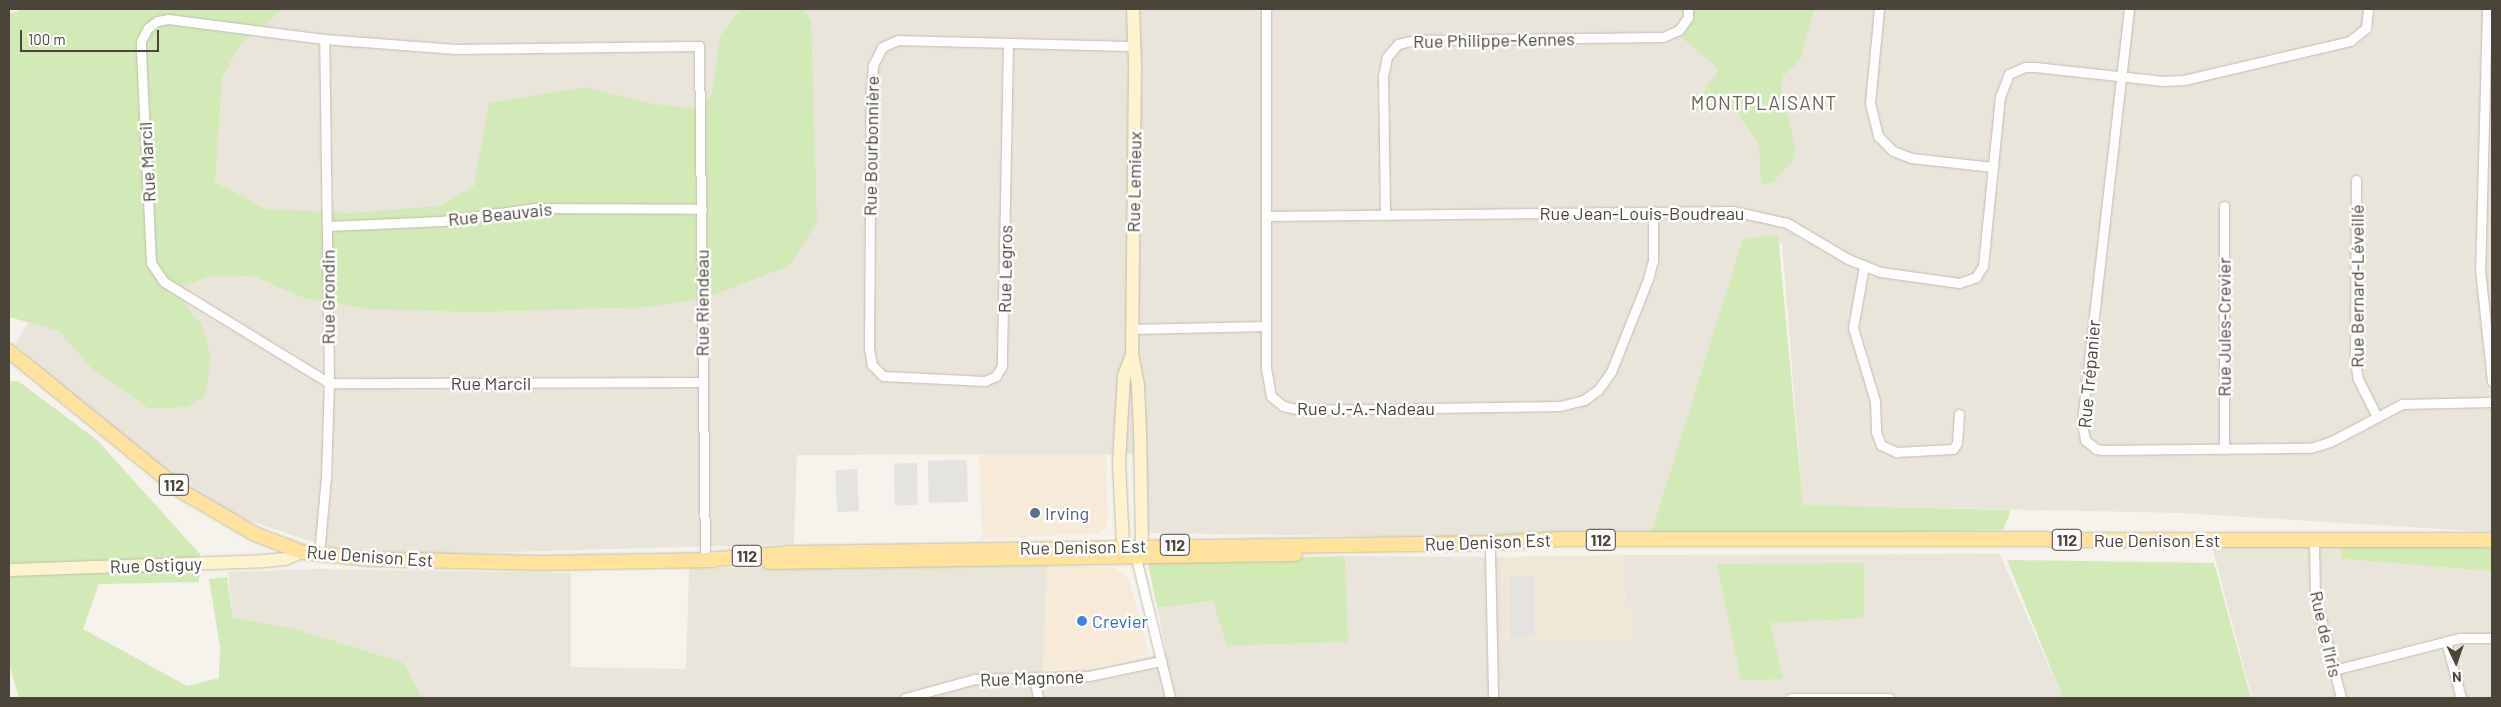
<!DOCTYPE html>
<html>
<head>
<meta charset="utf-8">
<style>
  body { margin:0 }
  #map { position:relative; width:2501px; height:707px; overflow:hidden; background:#f6f3ec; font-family:Barlow,sans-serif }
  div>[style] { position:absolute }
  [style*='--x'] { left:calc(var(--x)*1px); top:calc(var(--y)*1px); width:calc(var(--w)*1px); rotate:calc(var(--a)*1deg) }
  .residential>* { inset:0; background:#eae5da }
  .commercial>* { inset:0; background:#f7ead8 }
  .education>* { inset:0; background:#efe8d6 }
  .green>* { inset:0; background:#d2eab5 }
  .parking>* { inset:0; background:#e5e3e0; transform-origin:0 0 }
  .roads { filter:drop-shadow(0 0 1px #c2bbae) drop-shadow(0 0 1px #c2bbae) }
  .street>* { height:9px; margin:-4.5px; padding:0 4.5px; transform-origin:4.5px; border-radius:4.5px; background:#fff }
  .secondary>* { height:12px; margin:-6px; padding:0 6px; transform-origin:6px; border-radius:6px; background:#fff3cd }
  .primary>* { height:14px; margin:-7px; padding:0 7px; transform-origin:7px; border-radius:7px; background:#ffe39c }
  .dots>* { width:14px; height:14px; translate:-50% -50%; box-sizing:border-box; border:2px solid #fff; border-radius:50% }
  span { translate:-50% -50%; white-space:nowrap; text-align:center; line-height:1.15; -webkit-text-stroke:5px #fff; paint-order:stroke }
  .shield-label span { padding:1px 4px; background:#fff; border:1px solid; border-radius:4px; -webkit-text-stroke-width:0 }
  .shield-label { font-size:16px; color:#4b4439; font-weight:700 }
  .street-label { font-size:18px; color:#4b4439 }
  .service-label { font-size:18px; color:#4e5e75 }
  .left { translate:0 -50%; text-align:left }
  .shop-label { font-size:18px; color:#366cbe }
  .neighbourhood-label { font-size:19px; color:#6e6250; letter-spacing:1px }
  .frame { position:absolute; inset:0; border:10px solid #4b4439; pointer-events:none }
  .north { position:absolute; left:2431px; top:637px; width:50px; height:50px; -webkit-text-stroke:4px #fff; paint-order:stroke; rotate:177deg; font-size:14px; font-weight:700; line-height:20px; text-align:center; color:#4b4439 }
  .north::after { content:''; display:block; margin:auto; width:18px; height:22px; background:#4b4439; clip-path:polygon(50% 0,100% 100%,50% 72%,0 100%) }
  .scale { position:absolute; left:20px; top:30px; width:139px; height:22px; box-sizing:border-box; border:2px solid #4b4439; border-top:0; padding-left:6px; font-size:15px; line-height:18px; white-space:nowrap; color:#4b4439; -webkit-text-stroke:4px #fff; paint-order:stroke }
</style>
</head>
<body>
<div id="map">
  <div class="residential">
    <i style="clip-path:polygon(72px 9px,2492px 9px,2492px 532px,2180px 513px,1803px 505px,1782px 244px,1752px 244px,1651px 535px,1560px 539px,1146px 533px,1145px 454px,797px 455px,794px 544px,436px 554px,325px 546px,241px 518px,201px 495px,109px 430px,15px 344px,72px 251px)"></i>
    <i style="clip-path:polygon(2340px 545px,2341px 559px,2492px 571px,2492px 698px,2252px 698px,2212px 547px)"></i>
    <i style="clip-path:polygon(2000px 554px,2063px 698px,422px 698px,404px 663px,233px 618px,228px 572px,315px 569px,571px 573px,571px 667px,686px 669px,689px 568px,1047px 565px,1043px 672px,1099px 668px,1166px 652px,1157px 608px,1214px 601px,1227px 646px,1348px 642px,1345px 556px,1501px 557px,1503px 641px,1633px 607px,1625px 606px,1623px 555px)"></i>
  </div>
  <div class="commercial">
    <i style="clip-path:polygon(979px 454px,1106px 454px,1108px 521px,1105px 528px,1099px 533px,982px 539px)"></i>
    <i style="clip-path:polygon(1047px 565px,1115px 568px,1124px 574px,1129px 579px,1149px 654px,1099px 668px,1043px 670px)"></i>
  </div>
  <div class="education">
    <i style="clip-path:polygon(1623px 555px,1625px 606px,1633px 607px,1633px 640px,1503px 641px,1501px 557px)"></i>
  </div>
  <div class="green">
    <i style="clip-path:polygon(18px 9px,283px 9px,240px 45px,222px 78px,215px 182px,266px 209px,350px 213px,439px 206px,474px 186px,489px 103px,585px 87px,654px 104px,701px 110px,712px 94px,720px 36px,740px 9px,802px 9px,811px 20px,817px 222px,789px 266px,705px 298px,648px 307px,475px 312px,367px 309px,304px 298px,253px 276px,212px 275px,184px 286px,184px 302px,202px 326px,211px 357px,205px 396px,186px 407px,148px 408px,93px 370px,59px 331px,9px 317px,9px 13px,17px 12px)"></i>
    <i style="clip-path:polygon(1694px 9px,1814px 9px,1800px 60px,1783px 76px,1781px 86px,1796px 151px,1792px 161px,1773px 182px,1761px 185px,1759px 143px,1735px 110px,1691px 112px,1719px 69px,1681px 37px,1691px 23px)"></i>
    <i style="clip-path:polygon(1778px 235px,1803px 505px,2011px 510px,2003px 530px,1560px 539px,1650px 537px,1743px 239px)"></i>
    <i style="clip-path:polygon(9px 381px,18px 381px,97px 440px,200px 554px,199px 582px,99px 584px,83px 629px,187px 686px,219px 678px,220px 647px,209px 579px,227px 577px,233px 618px,295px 629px,404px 663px,422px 698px,19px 698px,9px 664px)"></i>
    <i style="clip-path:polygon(2438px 544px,2492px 548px,2492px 571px,2341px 559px,2340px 545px)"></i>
    <i style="clip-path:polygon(1345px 556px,1348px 642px,1227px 646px,1213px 601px,1157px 608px,1148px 562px)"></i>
    <i style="clip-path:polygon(2007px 560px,2214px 563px,2251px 698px,2063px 698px)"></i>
    <i style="clip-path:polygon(1864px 563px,1864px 618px,1770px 623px,1783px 679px,1741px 680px,1717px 564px)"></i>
  </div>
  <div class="parking">
    <i style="left:967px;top:460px;width:42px;height:39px;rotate:89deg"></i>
    <i style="left:917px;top:463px;width:42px;height:23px;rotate:89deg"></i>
    <i style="left:857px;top:469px;width:42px;height:22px;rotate:87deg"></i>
    <i style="left:1534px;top:576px;width:61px;height:25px;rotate:89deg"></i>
  </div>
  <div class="roads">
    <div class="street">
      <i style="--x:1266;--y:9;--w:359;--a:90"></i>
      <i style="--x:1266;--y:368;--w:28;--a:80"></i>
      <i style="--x:1271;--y:396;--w:16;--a:40"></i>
      <i style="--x:1283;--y:406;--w:17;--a:13"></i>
      <i style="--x:1300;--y:410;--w:260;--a:-0.9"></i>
      <i style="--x:1560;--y:406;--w:25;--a:-14"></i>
      <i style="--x:1584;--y:400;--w:17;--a:-36"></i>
      <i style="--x:1598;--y:390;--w:22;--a:-54"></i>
      <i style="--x:1611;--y:372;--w:100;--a:-68.3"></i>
      <i style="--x:1648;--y:279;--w:20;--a:-75"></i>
      <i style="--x:1653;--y:260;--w:49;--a:-90"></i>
      <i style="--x:1879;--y:9;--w:94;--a:95.5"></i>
      <i style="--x:1870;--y:103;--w:34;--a:76"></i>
      <i style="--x:1878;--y:136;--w:21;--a:45"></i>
      <i style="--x:1893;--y:151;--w:19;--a:21"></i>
      <i style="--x:1911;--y:158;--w:82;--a:6.3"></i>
      <i style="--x:2129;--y:9;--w:417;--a:96.5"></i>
      <i style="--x:2082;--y:423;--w:17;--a:80"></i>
      <i style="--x:2085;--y:440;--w:14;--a:39"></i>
      <i style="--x:2096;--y:449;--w:6;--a:9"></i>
      <i style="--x:2102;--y:450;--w:208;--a:-0.6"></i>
      <i style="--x:2310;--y:448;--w:21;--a:-17"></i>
      <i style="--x:2330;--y:442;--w:81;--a:-27.8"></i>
      <i style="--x:2402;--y:404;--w:90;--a:-1.3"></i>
      <i style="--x:2487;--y:9;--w:260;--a:91.5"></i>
      <i style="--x:2480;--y:269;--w:113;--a:83.9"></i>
      <i style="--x:1008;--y:44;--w:322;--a:91.1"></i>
      <i style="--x:1002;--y:366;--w:12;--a:121"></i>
      <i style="--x:996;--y:376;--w:12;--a:156"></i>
      <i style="--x:985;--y:381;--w:102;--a:-177.2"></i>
      <i style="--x:883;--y:376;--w:16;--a:-135"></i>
      <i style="--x:872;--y:365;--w:17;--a:-100"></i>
      <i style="--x:869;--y:348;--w:259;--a:-89.6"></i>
      <i style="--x:871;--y:89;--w:24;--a:-85"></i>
      <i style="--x:873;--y:65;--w:20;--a:-63"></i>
      <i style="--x:882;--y:47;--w:17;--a:-24"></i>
      <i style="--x:898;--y:40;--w:237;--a:1.5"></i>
      <i style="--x:2356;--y:180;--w:182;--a:90.3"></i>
      <i style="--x:2355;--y:362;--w:17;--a:80"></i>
      <i style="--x:2358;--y:379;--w:42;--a:63.4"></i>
      <i style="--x:2224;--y:206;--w:243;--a:90"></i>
      <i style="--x:1385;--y:214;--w:138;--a:-90.8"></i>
      <i style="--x:1383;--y:76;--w:19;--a:-78"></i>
      <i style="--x:1387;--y:57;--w:17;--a:-50"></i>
      <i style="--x:1398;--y:44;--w:17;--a:-13"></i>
      <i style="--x:1415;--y:40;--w:248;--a:-0.7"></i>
      <i style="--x:1663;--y:37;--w:17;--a:-24"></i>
      <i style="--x:1679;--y:30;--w:16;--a:-55"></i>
      <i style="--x:1688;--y:17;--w:8;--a:-90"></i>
      <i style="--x:1266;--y:216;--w:467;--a:-0.6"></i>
      <i style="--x:1733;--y:211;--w:55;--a:12.5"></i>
      <i style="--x:1787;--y:223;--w:71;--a:30.5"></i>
      <i style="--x:1848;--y:259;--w:35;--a:22"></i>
      <i style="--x:1881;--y:272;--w:79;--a:8"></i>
      <i style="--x:1959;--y:283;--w:18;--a:-19"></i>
      <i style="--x:1976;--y:277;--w:13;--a:-58"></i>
      <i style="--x:1983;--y:266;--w:170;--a:-84.3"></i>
      <i style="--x:2000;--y:97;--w:25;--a:-69"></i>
      <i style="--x:2009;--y:74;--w:17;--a:-24"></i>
      <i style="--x:2025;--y:67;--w:10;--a:0"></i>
      <i style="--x:2035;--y:67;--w:129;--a:6.2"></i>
      <i style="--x:2163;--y:81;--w:21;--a:-3"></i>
      <i style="--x:2184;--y:80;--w:171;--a:-13.2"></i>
      <i style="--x:2350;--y:41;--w:21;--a:-39"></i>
      <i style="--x:2366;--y:28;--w:19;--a:-84"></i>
      <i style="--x:328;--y:226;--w:114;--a:-2.5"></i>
      <i style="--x:442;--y:221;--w:94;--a:-8"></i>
      <i style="--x:535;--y:208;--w:167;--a:0.3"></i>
      <i style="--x:1864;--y:266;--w:63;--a:100.1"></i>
      <i style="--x:1853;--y:328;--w:76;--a:73.2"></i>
      <i style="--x:1875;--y:401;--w:31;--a:88"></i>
      <i style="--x:1876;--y:432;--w:14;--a:69"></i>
      <i style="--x:1881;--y:445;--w:17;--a:25"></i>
      <i style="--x:1896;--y:452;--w:57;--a:-3"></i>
      <i style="--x:1953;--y:449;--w:7;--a:-56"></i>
      <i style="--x:1957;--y:443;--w:29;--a:-86"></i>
      <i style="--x:1132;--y:329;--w:134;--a:-1.3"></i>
      <i style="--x:702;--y:382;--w:373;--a:179.8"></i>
      <i style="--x:329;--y:383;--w:193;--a:-148.5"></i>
      <i style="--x:164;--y:282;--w:23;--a:-124"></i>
      <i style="--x:151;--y:263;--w:209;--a:-92.7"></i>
      <i style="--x:141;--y:54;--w:13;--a:-90"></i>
      <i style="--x:141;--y:41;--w:15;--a:-62"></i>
      <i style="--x:148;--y:28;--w:11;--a:-38"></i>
      <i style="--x:157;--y:21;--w:11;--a:-10"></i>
      <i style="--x:168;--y:19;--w:157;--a:7.3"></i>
      <i style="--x:324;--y:39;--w:132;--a:4.3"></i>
      <i style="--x:456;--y:49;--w:243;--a:-0.7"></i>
      <i style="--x:699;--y:46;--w:514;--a:89.33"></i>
      <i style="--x:2314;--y:540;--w:55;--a:89"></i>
      <i style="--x:2315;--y:595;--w:106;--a:75.8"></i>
      <i style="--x:1490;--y:551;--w:147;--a:88.8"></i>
      <i style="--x:319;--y:555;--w:78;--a:-84.9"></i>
      <i style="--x:326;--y:477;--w:94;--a:-88.2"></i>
      <i style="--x:329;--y:383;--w:344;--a:-90.8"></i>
      <i style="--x:1136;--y:558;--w:144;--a:76.3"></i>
      <i style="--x:2446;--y:641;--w:59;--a:75.3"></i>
      <i style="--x:2334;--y:670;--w:130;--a:-14.3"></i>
      <i style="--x:2460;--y:638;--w:32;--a:0"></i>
      <i style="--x:1034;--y:677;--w:21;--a:79"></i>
      <i style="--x:905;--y:698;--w:73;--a:-15.2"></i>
      <i style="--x:975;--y:679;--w:114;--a:-1.5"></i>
      <i style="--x:1089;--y:676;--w:74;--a:-11.8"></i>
      <i style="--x:1791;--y:698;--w:98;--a:0"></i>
    </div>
    <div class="secondary">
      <i style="--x:1132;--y:355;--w:22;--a:111"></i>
      <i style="--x:1124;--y:376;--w:87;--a:93.3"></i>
      <i style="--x:1119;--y:463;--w:83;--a:87.2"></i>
      <i style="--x:1123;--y:546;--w:18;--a:43"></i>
      <i style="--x:1136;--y:558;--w:14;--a:-65"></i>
      <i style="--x:1142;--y:545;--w:114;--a:-91"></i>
      <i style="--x:1140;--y:431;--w:46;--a:-92.5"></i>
      <i style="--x:1138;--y:385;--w:31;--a:-101"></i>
      <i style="--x:1132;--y:355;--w:289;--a:-89.4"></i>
      <i style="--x:1135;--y:66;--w:57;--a:-92"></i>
      <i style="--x:9;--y:570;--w:254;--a:-2"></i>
      <i style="--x:263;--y:561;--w:22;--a:-5"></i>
      <i style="--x:285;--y:559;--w:18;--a:-22"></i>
    </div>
    <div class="primary">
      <i style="--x:9;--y:351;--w:222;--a:39.1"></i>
      <i style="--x:181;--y:491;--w:86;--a:30.2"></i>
      <i style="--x:255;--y:534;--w:50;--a:21"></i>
      <i style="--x:302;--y:552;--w:67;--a:6"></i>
      <i style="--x:369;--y:559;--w:172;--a:1.3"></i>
      <i style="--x:541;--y:563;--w:172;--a:-1"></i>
      <i style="--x:705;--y:560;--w:84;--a:-4.8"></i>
      <i style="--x:789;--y:553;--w:702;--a:-0.82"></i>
      <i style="--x:1491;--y:543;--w:69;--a:-3.3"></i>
      <i style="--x:1560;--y:539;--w:932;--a:0.06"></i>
      <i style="--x:769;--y:562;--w:526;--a:-0.87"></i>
    </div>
  </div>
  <div class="dots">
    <i style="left:1035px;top:513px;background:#5c6f8a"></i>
    <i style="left:1082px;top:621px;background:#3f7fe0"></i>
  </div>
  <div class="shield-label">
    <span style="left:174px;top:485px">112</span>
    <span style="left:1601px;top:540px">112</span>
    <span style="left:2067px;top:540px">112</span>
    <span style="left:1175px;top:545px">112</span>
    <span style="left:747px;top:556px">112</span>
  </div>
  <div class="street-label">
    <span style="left:1494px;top:40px;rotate:-1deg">Rue Philippe-Kennes</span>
    <span style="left:871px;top:146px;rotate:-89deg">Rue Bourbonnière</span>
    <span style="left:147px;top:162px;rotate:-93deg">Rue Marcil</span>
    <span style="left:1134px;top:182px;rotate:-89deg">Rue Lemieux</span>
    <span style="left:1642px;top:213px">Rue Jean-Louis-Boudreau</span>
    <span style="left:500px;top:214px;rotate:-6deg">Rue Beauvais</span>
    <span style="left:1005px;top:269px;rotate:-89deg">Rue Legros</span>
    <span style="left:2357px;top:286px;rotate:-90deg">Rue Bernard-Léveillé</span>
    <span style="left:328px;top:297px;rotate:-90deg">Rue Grondin</span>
    <span style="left:702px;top:303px;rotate:-90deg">Rue Riendeau</span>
    <span style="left:2224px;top:327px;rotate:-90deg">Rue Jules-Crevier</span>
    <span style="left:2089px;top:374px;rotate:-85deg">Rue Trépanier</span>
    <span style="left:491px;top:383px">Rue Marcil</span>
    <span style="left:1366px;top:408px">Rue J.-A.-Nadeau</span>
    <span style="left:2157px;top:540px">Rue Denison Est</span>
    <span style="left:1488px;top:542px;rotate:-2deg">Rue Denison Est</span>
    <span style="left:1083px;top:547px;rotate:-1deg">Rue Denison Est</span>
    <span style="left:370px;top:556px;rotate:4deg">Rue Denison Est</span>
    <span style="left:156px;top:565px;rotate:-2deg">Rue Ostiguy</span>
    <span style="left:2326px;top:634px;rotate:77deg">Rue de l'Iris</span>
    <span style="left:1032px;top:678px;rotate:-2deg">Rue Magnone</span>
  </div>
  <div class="service-label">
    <span class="left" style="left:1045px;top:513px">Irving</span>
  </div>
  <div class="shop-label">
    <span class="left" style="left:1092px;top:621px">Crevier</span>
  </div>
  <div class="neighbourhood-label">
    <span style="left:1764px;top:103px">MONTPLAISANT</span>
  </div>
  <div class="frame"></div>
  <div class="north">N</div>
  <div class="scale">100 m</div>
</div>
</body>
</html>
